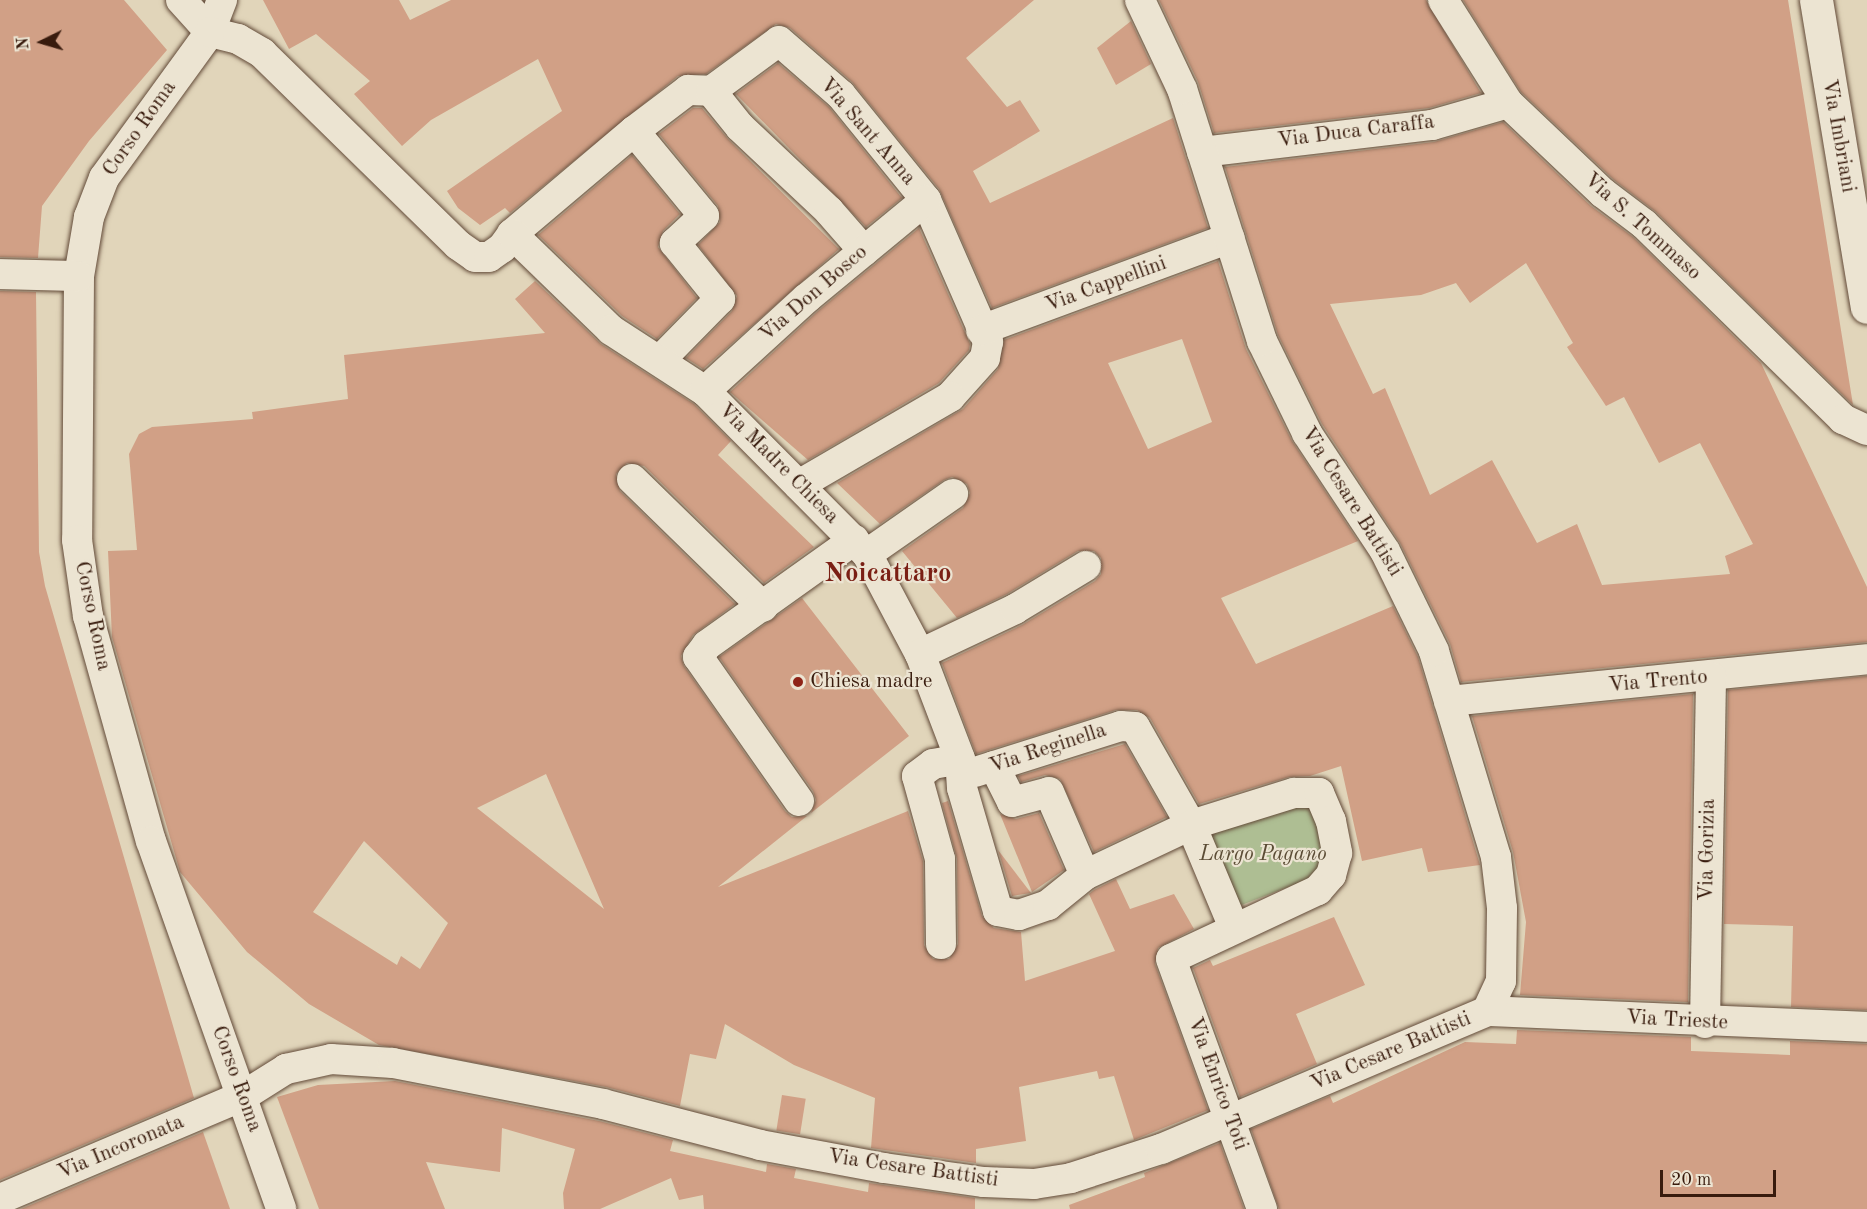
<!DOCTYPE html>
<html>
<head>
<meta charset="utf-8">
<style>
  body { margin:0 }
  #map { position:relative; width:1867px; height:1209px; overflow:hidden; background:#e1d5ba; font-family:"Old Standard TT",serif }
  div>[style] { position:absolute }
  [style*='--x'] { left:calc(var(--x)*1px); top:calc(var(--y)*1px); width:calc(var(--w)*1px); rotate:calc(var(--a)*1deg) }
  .green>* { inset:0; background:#aebe93 }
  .building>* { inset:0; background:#d1a086; transform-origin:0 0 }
  .roads { filter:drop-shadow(0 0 2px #624a38) drop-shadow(0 0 2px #624a38) }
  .street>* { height:30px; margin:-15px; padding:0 15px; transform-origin:15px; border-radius:15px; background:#ece4d2 }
  .secondary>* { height:33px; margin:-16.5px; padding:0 16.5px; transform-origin:16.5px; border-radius:16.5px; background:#ece4d2 }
  .dots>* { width:16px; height:16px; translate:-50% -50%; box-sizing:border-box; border:3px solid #ece4d2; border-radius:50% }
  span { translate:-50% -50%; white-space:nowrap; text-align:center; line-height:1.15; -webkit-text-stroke:4.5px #ece4d2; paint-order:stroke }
  .street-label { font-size:21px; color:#381b0d }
  .poi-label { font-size:21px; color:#381b0d }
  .left { translate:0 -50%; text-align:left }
  .park-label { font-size:21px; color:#5b4c35; font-style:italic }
  .district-label { font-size:27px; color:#7a1f14; font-weight:700 }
  .north { position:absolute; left:12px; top:12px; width:60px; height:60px; -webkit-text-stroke:4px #ece4d2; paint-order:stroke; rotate:265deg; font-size:16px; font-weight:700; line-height:24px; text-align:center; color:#381b0d }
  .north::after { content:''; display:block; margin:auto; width:21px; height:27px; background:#381b0d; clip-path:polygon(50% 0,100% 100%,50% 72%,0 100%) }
  .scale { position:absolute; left:1660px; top:1170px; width:116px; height:27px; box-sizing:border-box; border:3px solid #381b0d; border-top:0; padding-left:8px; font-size:18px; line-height:21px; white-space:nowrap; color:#381b0d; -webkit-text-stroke:4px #ece4d2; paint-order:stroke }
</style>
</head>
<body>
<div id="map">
  <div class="green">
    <i style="clip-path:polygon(1303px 802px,1315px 809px,1325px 868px,1309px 879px,1239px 906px,1209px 832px)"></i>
  </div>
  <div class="building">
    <i style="clip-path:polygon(0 0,124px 0,167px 50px,89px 141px,42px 206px,38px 258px,0 257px)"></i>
    <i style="clip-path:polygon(263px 0,399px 0,410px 20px,451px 0,1034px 0,966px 58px,1007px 107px,1020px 100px,1040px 131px,973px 171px,990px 203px,1173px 118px,1208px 228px,992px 308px,939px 189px,852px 82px,790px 28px,776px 24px,706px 74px,678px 76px,510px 213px,505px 208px,480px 225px,458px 208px,447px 191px,562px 111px,538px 59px,431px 120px,402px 146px,354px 94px,370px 81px,316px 34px,289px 49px)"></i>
    <i style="clip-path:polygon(1159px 0,1426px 0,1481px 93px,1429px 108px,1214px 133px,1198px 82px)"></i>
    <i style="clip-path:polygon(1463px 0,1788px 0,1853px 405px,1656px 212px,1614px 180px,1521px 92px)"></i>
    <i style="clip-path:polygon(1131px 21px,1151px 64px,1116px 85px,1097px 48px)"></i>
    <i style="clip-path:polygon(778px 63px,829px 107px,902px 198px,866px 227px,736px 94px)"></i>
    <i style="clip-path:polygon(693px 108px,702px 108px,728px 139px,839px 249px,703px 369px,686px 358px,732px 311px,737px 296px,698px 245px,720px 222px,718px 206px,659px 134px)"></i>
    <i style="clip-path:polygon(evenodd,1503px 122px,1591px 206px,1633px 237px,1761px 363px,1867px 587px,1867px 642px,1461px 682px,1450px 644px,1400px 543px,1322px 424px,1278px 335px,1225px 167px,1434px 142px,1503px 122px,1526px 263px,1573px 343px,1567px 347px,1606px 406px,1624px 397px,1659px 463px,1700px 443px,1753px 544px,1725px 556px,1730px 574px,1602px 585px,1577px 524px,1537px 543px,1492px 460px,1430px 495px,1385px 388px,1373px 394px,1330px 304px,1421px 295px,1456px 283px,1470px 303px,1526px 263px)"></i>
    <i style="clip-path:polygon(632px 155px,680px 214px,663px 231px,658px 247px,697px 298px,657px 339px,622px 316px,538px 235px)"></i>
    <i style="clip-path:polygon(919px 228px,970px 344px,969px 350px,939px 383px,808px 460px,730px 392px,818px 311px)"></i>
    <i style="clip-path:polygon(evenodd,1218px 261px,1246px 349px,1292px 441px,1358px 541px,1221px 598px,1256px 664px,1393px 606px,1418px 657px,1480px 865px,1428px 872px,1422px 848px,1362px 861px,1341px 766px,1310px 776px,1289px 777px,1199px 804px,1150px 718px,1137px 710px,1116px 710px,976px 754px,942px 663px,1022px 625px,1095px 581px,1101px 574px,1101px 558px,1094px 551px,1078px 551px,1007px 594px,957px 618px,902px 551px,963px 508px,970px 493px,967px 484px,952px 477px,944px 480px,880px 524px,837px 483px,963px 409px,998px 369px,1004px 340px,1218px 261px,1182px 339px,1212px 422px,1148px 449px,1108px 363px,1182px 339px)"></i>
    <i style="clip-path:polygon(evenodd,535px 281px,601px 344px,694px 404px,731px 441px,718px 455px,814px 547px,764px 583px,644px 466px,627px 463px,616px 474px,620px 491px,735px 604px,693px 635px,681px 656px,684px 666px,785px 811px,792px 817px,807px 816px,718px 887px,908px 811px,923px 861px,924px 945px,933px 959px,949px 959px,958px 944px,957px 859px,942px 803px,948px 801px,982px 916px,994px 928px,1021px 932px,1025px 981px,1115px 951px,1089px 894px,1094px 890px,1116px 879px,1130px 909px,1174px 894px,1194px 929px,1158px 948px,1155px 964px,1208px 1110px,1134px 1140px,1114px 1076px,1099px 1079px,1097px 1071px,1019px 1087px,1026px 1141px,976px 1149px,976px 1163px,871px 1148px,875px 1098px,794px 1065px,725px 1024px,716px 1059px,690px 1054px,680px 1106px,606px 1087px,379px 1045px,309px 1004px,247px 952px,180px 872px,112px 637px,108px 551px,137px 550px,129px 454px,139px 434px,152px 427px,253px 419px,252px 412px,348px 399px,344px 355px,545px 333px,515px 299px,535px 281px,546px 774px,604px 909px,477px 808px,546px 774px,535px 281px,364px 841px,448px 923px,420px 969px,401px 956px,397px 965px,313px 912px,364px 841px)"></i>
    <i style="clip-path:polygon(0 291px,36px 292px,39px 552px,45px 586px,194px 1098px,0 1180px)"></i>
    <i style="clip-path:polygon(802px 598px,909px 736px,811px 813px,816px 800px,813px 791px,719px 657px)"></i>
    <i style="clip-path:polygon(1867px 676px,1867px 1010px,1791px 1007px,1793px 926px,1724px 924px,1728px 690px)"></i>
    <i style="clip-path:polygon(1693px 694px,1688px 1002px,1520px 995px,1526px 922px,1513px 852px,1472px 716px)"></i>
    <i style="clip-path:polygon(1125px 744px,1167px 817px,1094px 852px,1060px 779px,1045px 775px,1021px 782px,1018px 776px)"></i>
    <i style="clip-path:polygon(1039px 813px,1064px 870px,1032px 892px,1000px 814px,1016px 819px)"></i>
    <i style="clip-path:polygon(998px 850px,1031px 893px,1012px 896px)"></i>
    <i style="clip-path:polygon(1334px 917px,1365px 985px,1296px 1014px,1317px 1064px,1240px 1097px,1193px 968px,1210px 960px,1213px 966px)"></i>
    <i style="clip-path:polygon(1517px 1030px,1691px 1037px,1691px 1051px,1790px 1055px,1790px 1041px,1867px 1044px,1867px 1209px,1279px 1209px,1251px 1129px,1330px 1096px,1333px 1103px,1465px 1042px,1516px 1044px)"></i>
    <i style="clip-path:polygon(395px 1081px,599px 1121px,673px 1140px,670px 1151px,766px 1172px,767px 1164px,796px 1169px,794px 1178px,868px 1192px,869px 1183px,975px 1198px,975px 1209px,704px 1209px,703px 1195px,679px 1200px,671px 1178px,600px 1209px,564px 1209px,563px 1193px,575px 1149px,502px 1128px,500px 1172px,426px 1162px,445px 1209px,319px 1209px,277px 1097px,318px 1085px)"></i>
    <i style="left:782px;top:1095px;width:24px;height:36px;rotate:9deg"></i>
    <i style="clip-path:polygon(203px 1132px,230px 1209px,21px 1209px)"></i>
    <i style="clip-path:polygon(1220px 1143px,1244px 1209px,1070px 1209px,1069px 1205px,1145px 1177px,1144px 1173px)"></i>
  </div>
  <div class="roads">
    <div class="street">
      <i style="--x:181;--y:0;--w:43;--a:47.8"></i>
      <i style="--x:222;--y:0;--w:34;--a:111"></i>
      <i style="--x:210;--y:32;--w:180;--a:126"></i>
      <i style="--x:104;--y:178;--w:42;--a:111"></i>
      <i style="--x:89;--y:217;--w:60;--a:99.6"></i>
      <i style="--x:79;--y:276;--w:264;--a:90.4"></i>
      <i style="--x:77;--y:540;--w:77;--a:81.8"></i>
      <i style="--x:88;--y:616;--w:234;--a:74.4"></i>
      <i style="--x:151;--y:841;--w:390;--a:70.5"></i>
      <i style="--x:1443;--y:0;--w:122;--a:57.7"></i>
      <i style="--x:1508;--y:103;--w:131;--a:43.5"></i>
      <i style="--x:1603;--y:193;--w:51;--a:37.1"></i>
      <i style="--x:1644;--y:224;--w:279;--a:44.4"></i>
      <i style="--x:1843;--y:419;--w:26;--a:25"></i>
      <i style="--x:210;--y:32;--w:29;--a:14"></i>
      <i style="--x:238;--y:39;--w:28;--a:30"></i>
      <i style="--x:262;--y:53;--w:274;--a:44.4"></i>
      <i style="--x:458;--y:245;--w:21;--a:35"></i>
      <i style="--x:475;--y:257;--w:14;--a:0"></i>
      <i style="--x:489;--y:257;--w:16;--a:-35"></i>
      <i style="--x:502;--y:248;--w:17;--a:-54"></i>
      <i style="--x:512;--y:234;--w:160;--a:-40.2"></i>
      <i style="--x:634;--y:131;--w:68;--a:-37.2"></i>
      <i style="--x:688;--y:90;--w:23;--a:2"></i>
      <i style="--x:711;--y:91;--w:84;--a:-36.3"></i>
      <i style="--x:779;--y:41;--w:82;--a:41.1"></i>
      <i style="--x:841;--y:95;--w:135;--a:51"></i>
      <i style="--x:926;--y:200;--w:155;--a:66.4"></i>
      <i style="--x:988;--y:342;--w:16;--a:101"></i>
      <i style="--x:985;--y:358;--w:52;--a:131.9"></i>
      <i style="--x:950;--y:397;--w:175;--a:149.8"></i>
      <i style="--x:711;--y:91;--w:46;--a:51.1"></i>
      <i style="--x:740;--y:127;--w:122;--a:43.3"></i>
      <i style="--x:829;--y:211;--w:53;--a:48.8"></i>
      <i style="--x:634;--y:131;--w:110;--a:50.5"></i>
      <i style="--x:704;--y:216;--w:40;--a:137"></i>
      <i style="--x:675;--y:243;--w:72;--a:51.2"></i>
      <i style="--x:720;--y:299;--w:84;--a:134.5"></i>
      <i style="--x:1202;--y:152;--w:232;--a:-6.7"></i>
      <i style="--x:1432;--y:125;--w:79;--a:-16.1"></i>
      <i style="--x:512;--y:234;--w:138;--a:44.1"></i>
      <i style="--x:611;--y:330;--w:112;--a:33"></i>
      <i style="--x:705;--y:391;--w:230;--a:45.2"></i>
      <i style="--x:867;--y:554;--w:113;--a:62.1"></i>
      <i style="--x:920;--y:654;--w:112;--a:69.1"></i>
      <i style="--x:960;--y:759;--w:29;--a:86"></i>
      <i style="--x:962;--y:788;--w:128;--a:73.7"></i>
      <i style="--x:998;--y:911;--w:21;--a:11"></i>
      <i style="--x:1019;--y:915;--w:31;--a:-19"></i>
      <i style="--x:1048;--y:905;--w:48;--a:-39"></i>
      <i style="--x:0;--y:274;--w:79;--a:1.5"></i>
      <i style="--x:981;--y:330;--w:265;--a:-20.3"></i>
      <i style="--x:705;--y:391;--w:138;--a:-42.4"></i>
      <i style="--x:807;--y:298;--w:154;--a:-39.5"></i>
      <i style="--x:632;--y:479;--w:183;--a:44.3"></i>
      <i style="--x:867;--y:554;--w:105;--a:-34.9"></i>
      <i style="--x:920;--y:654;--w:105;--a:-25.3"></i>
      <i style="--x:1015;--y:609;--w:83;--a:-31.2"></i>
      <i style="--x:1449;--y:701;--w:420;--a:-5.7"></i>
      <i style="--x:994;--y:766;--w:40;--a:63.4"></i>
      <i style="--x:1012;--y:802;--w:38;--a:-15"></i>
      <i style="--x:1049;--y:792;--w:90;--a:66.6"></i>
      <i style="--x:1085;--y:875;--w:117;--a:-25.3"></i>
      <i style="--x:1191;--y:825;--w:108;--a:-17.3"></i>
      <i style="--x:1294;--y:793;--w:25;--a:0"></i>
      <i style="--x:1319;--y:793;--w:30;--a:67"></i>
      <i style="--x:1331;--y:821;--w:33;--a:79"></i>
      <i style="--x:1337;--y:853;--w:23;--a:105"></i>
      <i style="--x:1331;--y:875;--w:20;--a:131"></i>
      <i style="--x:1318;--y:890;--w:162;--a:154.9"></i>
      <i style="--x:1171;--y:959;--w:266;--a:70"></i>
      <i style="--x:975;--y:772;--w:153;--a:-17.5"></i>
      <i style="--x:1121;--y:726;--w:14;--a:4"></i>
      <i style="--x:1135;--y:727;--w:113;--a:60.3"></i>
      <i style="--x:1191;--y:825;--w:112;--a:67.3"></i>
      <i style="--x:799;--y:801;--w:176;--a:-125"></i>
      <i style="--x:698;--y:657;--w:15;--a:-53"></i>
      <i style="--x:707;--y:645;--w:181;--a:-35.5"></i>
      <i style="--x:941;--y:944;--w:85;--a:-90.7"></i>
      <i style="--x:940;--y:859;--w:86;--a:-105.5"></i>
      <i style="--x:917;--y:776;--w:20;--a:-37"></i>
      <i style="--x:933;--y:764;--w:27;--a:-10"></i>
      <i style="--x:1487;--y:1011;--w:380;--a:2.4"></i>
      <i style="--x:1705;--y:1023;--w:346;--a:-89"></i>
      <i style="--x:0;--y:1199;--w:264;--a:-23"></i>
      <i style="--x:243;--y:1096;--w:51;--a:-32.1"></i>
      <i style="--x:286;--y:1069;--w:46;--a:-12.5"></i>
      <i style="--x:331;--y:1059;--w:62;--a:3.7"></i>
      <i style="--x:393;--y:1063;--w:214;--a:11"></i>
      <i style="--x:603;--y:1104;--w:162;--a:14.6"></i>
      <i style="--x:760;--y:1145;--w:126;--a:10.5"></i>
      <i style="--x:884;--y:1168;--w:101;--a:8"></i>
      <i style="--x:984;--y:1182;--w:50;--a:2.3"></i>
      <i style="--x:1034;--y:1184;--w:37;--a:-9"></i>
      <i style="--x:1071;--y:1178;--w:95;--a:-17.9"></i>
      <i style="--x:1161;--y:1149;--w:354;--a:-22.9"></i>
      <i style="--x:1487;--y:1011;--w:33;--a:-65"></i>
      <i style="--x:1501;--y:981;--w:73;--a:-89.2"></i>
      <i style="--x:1502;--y:908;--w:51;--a:-96.7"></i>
      <i style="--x:1496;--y:857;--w:215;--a:-106.8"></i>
      <i style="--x:1434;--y:651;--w:111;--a:-116.1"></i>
      <i style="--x:1385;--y:551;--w:141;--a:-123.5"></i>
      <i style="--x:1307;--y:433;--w:102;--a:-116.1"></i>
      <i style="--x:1262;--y:341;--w:264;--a:-107.6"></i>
      <i style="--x:1182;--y:89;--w:98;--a:-115.3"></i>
    </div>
    <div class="secondary">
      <i style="--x:1816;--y:0;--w:311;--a:80.6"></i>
    </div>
  </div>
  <div class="dots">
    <i style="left:798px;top:682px;background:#8f2418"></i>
  </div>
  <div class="street-label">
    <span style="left:140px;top:129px;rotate:-55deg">Corso Roma</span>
    <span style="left:867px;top:132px;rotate:49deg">Via Sant Anna</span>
    <span style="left:1356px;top:132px;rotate:-7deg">Via Duca Caraffa</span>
    <span style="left:1838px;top:136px;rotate:80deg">Via Imbriani</span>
    <span style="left:1642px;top:227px;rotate:42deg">Via S. Tommaso</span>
    <span style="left:1106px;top:285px;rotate:-20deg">Via Cappellini</span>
    <span style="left:814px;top:294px;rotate:-41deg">Via Don Bosco</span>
    <span style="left:778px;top:464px;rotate:45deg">Via Madre Chiesa</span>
    <span style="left:1351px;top:502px;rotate:58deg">Via Cesare Battisti</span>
    <span style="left:92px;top:616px;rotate:78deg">Corso Roma</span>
    <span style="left:1658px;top:682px;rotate:-5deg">Via Trento</span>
    <span style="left:1048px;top:749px;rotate:-18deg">Via Reginella</span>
    <span style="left:1708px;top:850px;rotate:-89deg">Via Gorizia</span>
    <span style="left:1677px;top:1021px;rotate:3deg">Via Trieste</span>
    <span style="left:1391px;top:1052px;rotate:-23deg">Via Cesare Battisti</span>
    <span style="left:236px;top:1079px;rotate:70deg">Corso Roma</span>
    <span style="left:1217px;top:1084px;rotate:70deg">Via Enrico Toti</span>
    <span style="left:121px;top:1148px;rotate:-23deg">Via Incoronata</span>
    <span style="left:913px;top:1169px;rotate:8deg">Via Cesare Battisti</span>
  </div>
  <div class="poi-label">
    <span class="left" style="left:810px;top:682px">Chiesa madre</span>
  </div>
  <div class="park-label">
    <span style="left:1263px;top:855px">Largo Pagano</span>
  </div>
  <div class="district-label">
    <span style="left:888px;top:574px">Noicattaro</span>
  </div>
  <div class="north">N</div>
  <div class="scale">20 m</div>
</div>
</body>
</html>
